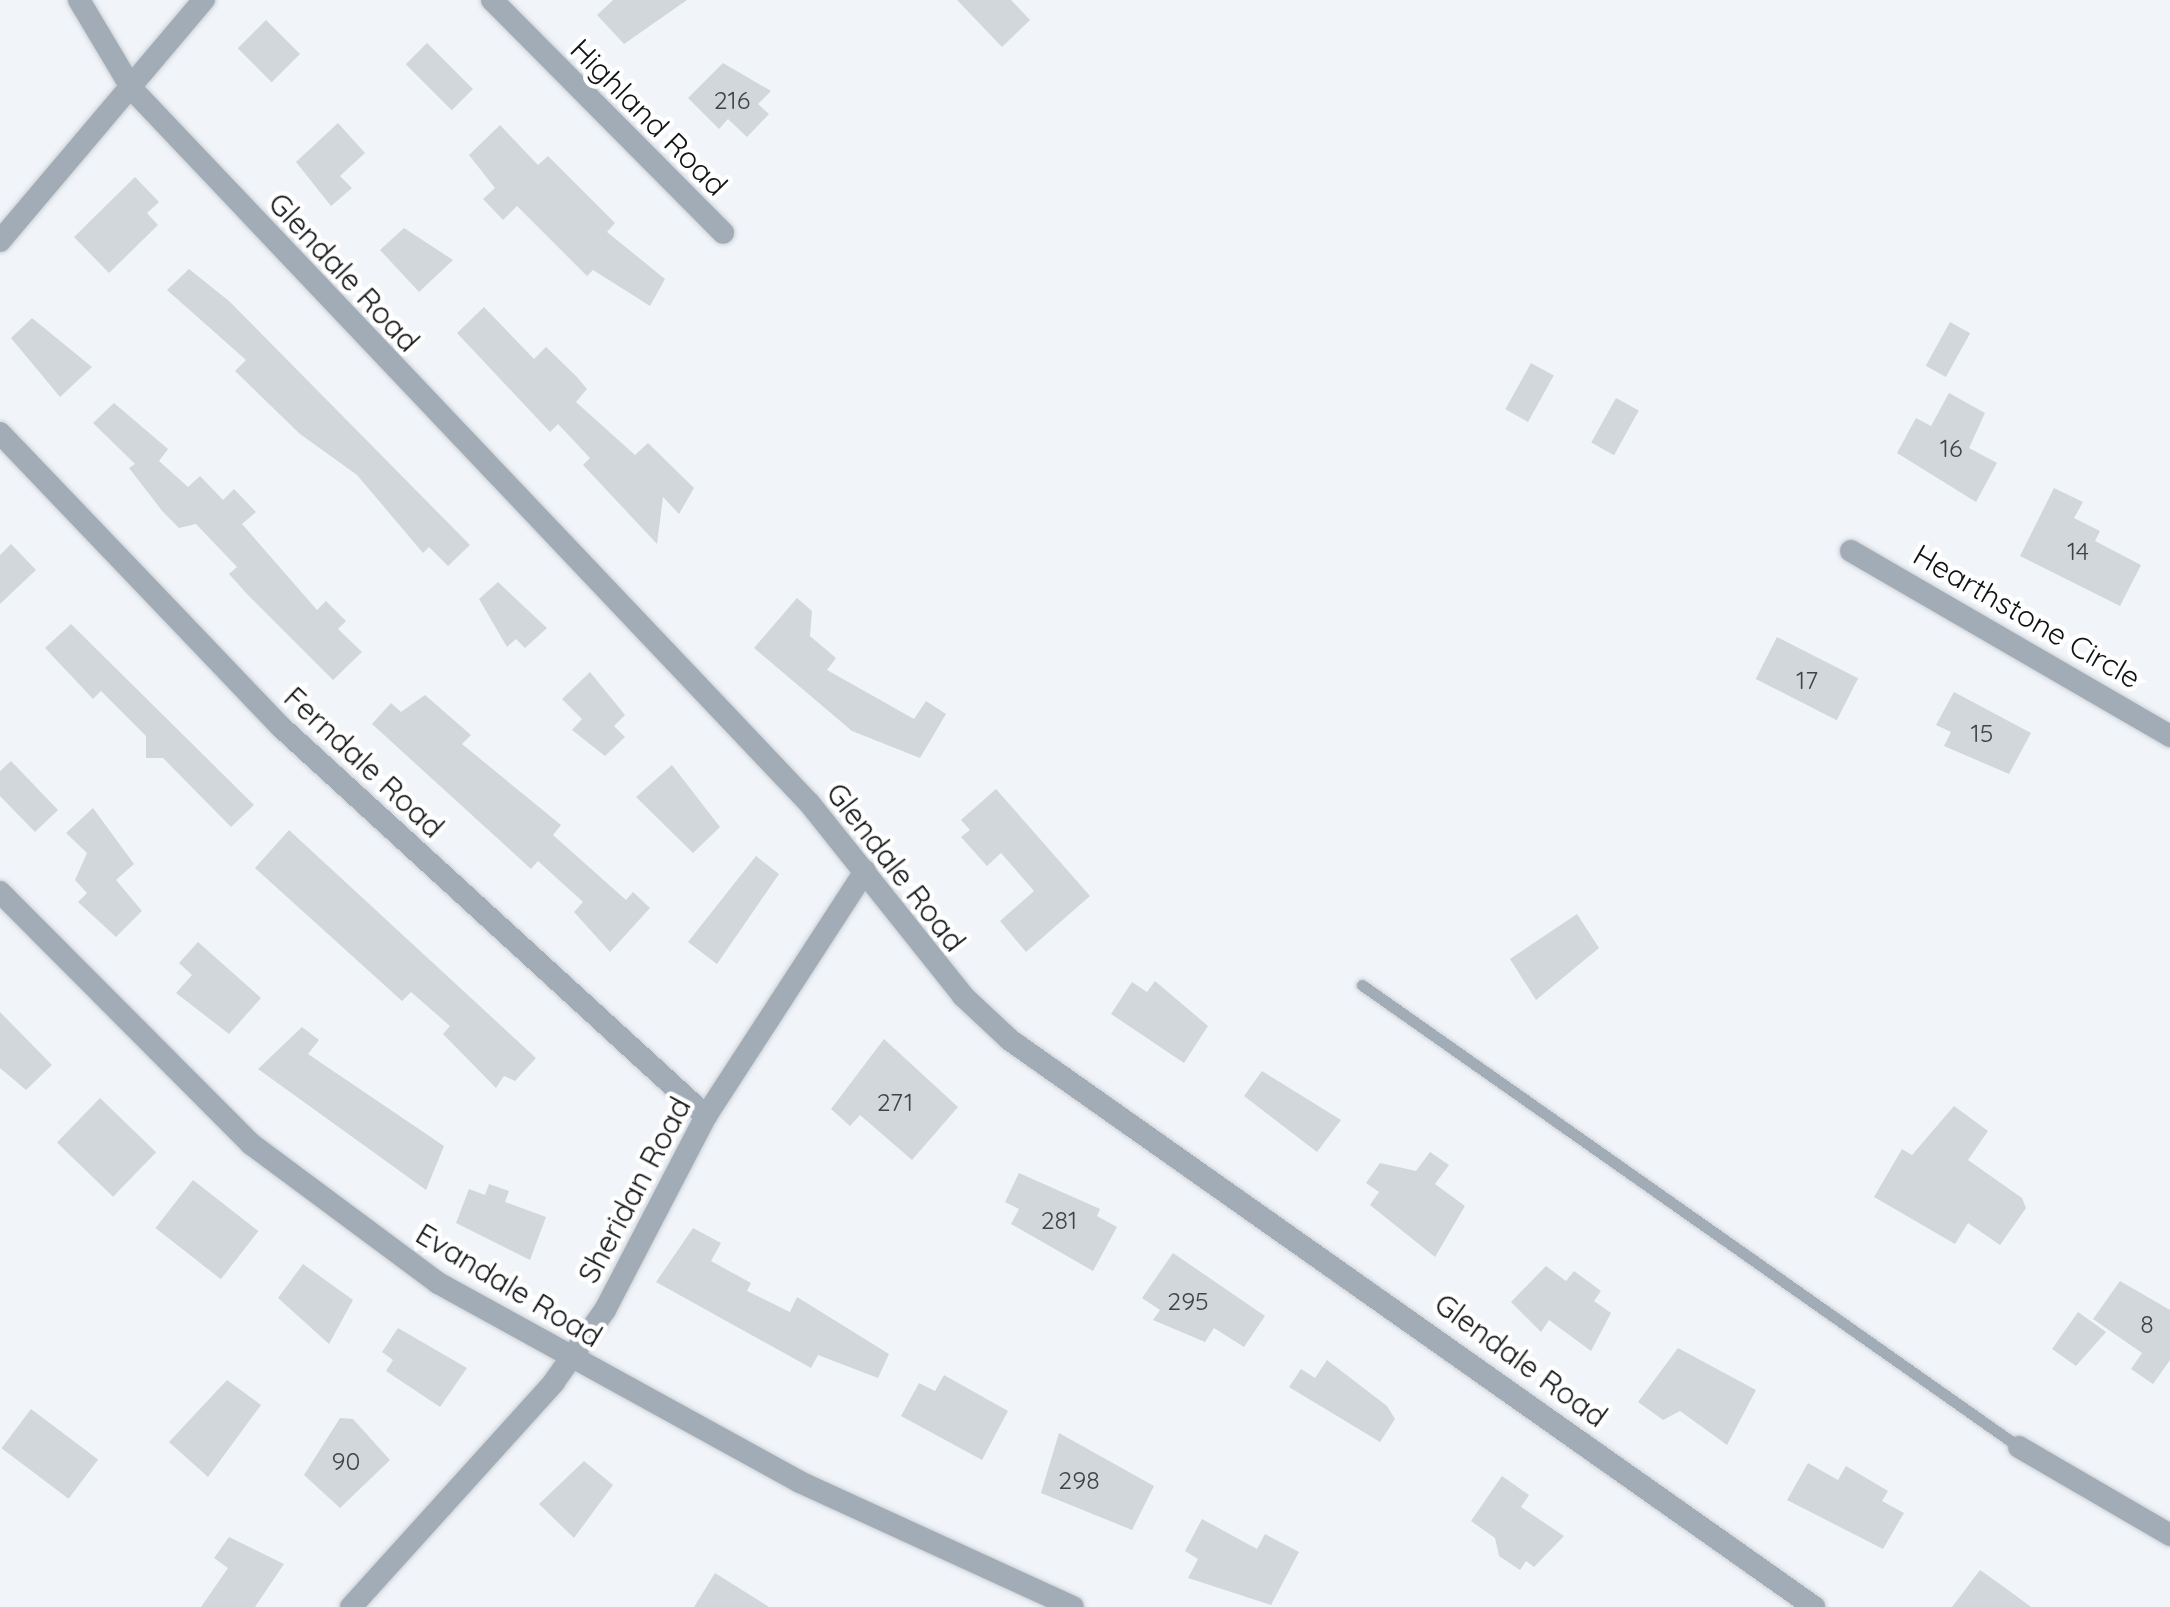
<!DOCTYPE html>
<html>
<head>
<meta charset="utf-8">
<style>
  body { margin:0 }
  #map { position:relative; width:2170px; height:1607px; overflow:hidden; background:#f1f5fa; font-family:Quicksand,sans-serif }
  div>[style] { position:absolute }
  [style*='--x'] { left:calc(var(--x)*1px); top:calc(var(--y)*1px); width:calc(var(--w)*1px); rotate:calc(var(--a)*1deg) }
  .building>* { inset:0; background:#d2d7db; transform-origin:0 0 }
  .roads { filter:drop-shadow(0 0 2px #cdd1d5) drop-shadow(0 0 2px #cdd1d5) }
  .service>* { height:11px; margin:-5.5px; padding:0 5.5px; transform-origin:5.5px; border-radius:5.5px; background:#a1acb6 }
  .minor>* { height:22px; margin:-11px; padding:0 11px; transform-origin:11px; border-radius:11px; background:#a1acb6 }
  span { translate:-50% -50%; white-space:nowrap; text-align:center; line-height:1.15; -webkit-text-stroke:9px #fff; paint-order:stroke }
  .number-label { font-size:25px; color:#404345 }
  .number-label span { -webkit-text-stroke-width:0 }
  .street-label { font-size:30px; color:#101213 }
</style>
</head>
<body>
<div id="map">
  <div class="building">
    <i style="clip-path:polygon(613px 0,687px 0,624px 44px,597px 15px)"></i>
    <i style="clip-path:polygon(957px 0,1011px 0,1030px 20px,1002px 47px)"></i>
    <i style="left:266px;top:20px;width:48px;height:40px;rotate:45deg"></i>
    <i style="left:427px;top:43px;width:65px;height:30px;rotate:45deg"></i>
    <i style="clip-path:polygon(723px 63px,771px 91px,758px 104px,769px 114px,747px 137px,728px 119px,719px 129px,688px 98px)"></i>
    <i style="clip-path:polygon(338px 123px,365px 153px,340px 176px,352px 188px,331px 206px,296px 162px)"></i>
    <i style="clip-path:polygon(500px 125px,538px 165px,548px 156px,615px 223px,607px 232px,665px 279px,650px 306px,593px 270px,587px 276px,517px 206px,503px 220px,483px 199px,495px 188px,469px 155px)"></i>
    <i style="clip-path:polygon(135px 177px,159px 202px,147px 213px,158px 225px,109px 273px,74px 237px)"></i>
    <i style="clip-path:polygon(404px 228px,453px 260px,419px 292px,380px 250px)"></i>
    <i style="clip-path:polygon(189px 269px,229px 301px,470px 545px,448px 566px,429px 547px,423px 553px,357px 475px,300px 434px,235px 371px,246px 360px,167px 290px)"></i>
    <i style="clip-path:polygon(484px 307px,534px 359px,546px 347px,577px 377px,587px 389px,576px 402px,635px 455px,648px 443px,694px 488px,679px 514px,663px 497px,657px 544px,583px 465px,590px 458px,558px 424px,550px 432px,457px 333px)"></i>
    <i style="clip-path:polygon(32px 318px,92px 367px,60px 397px,11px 338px)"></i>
    <i style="left:1950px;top:322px;width:23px;height:50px;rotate:29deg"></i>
    <i style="left:1531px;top:363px;width:26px;height:53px;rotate:29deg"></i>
    <i style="clip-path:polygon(1949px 393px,1985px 413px,1969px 448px,1997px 463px,1976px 502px,1897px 453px,1916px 418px,1931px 426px)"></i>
    <i style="left:1616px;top:398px;width:26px;height:51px;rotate:29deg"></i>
    <i style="clip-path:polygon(114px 403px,168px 449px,159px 461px,188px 487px,200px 476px,223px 500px,234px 489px,256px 512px,242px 524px,317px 610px,326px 601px,346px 621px,338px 629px,362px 652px,333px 680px,247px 594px,229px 574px,237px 567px,196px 524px,179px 528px,163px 512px,129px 468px,135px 464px,93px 423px)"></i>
    <i style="clip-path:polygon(2054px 488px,2083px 502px,2074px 518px,2100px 531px,2095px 541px,2141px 565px,2120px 606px,2020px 556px)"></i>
    <i style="clip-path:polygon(11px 544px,36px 570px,0 604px,0 555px)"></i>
    <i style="clip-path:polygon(498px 582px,547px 628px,525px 648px,516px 639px,507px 647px,479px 599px)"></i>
    <i style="clip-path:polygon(797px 598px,812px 611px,810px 636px,836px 658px,827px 670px,914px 719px,926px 701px,946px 714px,920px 758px,852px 731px,754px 648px)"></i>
    <i style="clip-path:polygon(71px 624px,254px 805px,231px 827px,163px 758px,146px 758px,146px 736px,101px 691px,93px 699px,45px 648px)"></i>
    <i style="left:1777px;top:637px;width:91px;height:47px;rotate:27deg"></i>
    <i style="clip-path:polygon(590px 672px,625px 715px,614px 726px,625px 737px,605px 756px,572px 730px,582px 719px,562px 699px)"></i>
    <i style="clip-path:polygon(1954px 692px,2031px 733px,2009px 774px,1944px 746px,1951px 732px,1936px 725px)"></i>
    <i style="clip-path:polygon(425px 695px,471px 735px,462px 744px,561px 825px,553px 835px,626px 900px,633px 892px,650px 908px,610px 952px,574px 912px,583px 902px,538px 861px,531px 869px,372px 724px,391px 703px,401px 712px)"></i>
    <i style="clip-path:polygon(11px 761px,58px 810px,35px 832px,0 796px,0 771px)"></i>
    <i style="clip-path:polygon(672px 765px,720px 827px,693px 853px,636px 797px)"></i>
    <i style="clip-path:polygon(996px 789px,1090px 896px,1026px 952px,1000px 921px,1034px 891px,1001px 853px,987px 866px,961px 837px,970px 830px,961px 820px)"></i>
    <i style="clip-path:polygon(93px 808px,134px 864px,116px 880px,142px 911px,116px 937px,78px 902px,87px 893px,75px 880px,87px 853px,66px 833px)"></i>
    <i style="clip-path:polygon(289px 830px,536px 1058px,515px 1081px,504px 1076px,496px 1088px,443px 1034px,450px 1026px,411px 992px,402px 1001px,255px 868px)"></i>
    <i style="clip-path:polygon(756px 856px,779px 874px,717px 964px,688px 942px)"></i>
    <i style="clip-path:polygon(1577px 914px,1599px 948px,1536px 1000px,1510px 959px)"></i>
    <i style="clip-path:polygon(198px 942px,261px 998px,229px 1034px,176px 993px,192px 975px,179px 963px)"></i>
    <i style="clip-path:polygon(1155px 981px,1208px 1026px,1184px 1063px,1111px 1014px,1132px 982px,1147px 992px)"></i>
    <i style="clip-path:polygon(0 1012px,52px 1065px,26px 1090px,0 1068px)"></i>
    <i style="clip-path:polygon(302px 1027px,319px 1040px,308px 1054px,444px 1146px,426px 1190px,258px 1069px)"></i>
    <i style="clip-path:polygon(884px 1039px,958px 1107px,912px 1160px,860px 1115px,850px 1126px,831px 1109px)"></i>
    <i style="clip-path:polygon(1262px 1071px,1341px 1120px,1317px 1152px,1244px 1096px)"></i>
    <i style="left:100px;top:1098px;width:78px;height:62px;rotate:44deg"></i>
    <i style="clip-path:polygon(1954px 1106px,1988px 1131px,1968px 1160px,2022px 1198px,2026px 1208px,2000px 1245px,1968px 1223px,1955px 1244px,1874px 1197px,1902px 1149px,1912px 1155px)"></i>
    <i style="clip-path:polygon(1430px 1152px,1449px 1165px,1435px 1184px,1465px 1206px,1435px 1257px,1370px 1205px,1379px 1192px,1366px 1183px,1380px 1163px,1416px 1171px)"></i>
    <i style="clip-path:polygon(1019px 1173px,1100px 1209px,1097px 1216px,1117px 1227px,1093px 1271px,1011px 1224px,1019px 1209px,1005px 1202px)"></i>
    <i style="left:193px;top:1180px;width:83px;height:61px;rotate:38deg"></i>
    <i style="clip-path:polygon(489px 1184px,509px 1191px,505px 1202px,546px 1217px,530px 1260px,456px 1223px,469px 1189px,485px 1195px)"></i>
    <i style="clip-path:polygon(693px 1228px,721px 1243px,711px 1261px,751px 1283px,747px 1291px,790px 1312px,797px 1297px,889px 1354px,878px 1378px,818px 1355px,811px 1368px,656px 1282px)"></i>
    <i style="clip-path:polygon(1173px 1253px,1265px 1316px,1244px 1347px,1214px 1328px,1205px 1342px,1153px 1320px,1160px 1310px,1142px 1298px)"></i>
    <i style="clip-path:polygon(303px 1264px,353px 1300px,329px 1344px,278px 1298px)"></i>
    <i style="clip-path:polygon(1546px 1266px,1566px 1281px,1574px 1271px,1601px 1291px,1594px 1301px,1611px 1313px,1591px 1351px,1549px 1320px,1541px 1332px,1511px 1302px)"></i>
    <i style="clip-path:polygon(2120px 1281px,2170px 1310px,2170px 1360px,2153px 1384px,2131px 1369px,2142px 1353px,2093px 1319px)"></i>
    <i style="clip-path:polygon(2078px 1312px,2106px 1332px,2076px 1366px,2052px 1349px)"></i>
    <i style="clip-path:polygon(398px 1328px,467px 1368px,440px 1407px,386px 1371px,393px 1360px,382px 1352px)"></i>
    <i style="clip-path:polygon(1678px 1348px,1756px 1390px,1727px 1445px,1680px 1411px,1663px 1420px,1638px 1402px)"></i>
    <i style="clip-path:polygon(1327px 1360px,1387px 1406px,1395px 1419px,1380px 1442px,1289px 1387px,1301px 1369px,1315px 1378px)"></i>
    <i style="clip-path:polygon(944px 1375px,1008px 1411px,982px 1460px,901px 1416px,919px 1383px,935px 1391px)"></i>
    <i style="clip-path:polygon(227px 1380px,261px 1405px,208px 1477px,169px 1442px)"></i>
    <i style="left:31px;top:1409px;width:84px;height:49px;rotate:37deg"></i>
    <i style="clip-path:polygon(340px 1418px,353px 1419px,390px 1460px,340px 1508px,304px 1475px)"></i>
    <i style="clip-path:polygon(1059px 1433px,1154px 1486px,1132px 1530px,1041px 1493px)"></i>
    <i style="clip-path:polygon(584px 1461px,613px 1485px,574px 1538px,539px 1504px)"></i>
    <i style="clip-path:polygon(1808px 1463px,1838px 1480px,1846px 1466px,1888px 1491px,1882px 1501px,1904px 1513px,1883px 1549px,1787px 1500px)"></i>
    <i style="clip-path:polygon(1502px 1476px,1529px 1495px,1521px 1507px,1564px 1536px,1534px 1567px,1526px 1561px,1520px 1570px,1499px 1556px,1495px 1538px,1471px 1521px)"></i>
    <i style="clip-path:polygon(1202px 1519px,1257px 1549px,1265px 1534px,1299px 1552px,1271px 1605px,1188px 1578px,1198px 1559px,1185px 1551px)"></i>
    <i style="clip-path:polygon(229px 1537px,284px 1564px,255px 1607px,201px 1607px,228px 1568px,214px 1558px)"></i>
    <i style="clip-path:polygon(1980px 1570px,2004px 1587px,2031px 1607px,1952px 1607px)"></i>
    <i style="clip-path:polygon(715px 1573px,769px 1607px,694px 1607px)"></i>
  </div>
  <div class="roads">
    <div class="service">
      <i style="--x:1362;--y:985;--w:803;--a:35.11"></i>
    </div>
    <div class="minor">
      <i style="--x:79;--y:0;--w:104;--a:59.2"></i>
      <i style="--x:132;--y:89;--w:985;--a:46.52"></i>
      <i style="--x:810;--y:804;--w:246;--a:51.4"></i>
      <i style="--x:963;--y:996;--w:64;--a:43.1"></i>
      <i style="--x:1010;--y:1040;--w:984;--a:35.19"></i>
      <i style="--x:492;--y:0;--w:328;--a:45.2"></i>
      <i style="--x:0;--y:241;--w:316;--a:-49.8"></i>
      <i style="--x:0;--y:433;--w:407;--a:46.3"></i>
      <i style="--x:281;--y:727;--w:576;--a:42.47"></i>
      <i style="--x:1851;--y:551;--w:369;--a:30.1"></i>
      <i style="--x:0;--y:892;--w:356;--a:45.1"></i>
      <i style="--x:251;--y:1144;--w:233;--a:36.6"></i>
      <i style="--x:438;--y:1283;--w:413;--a:28.8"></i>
      <i style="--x:800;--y:1482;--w:300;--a:24.6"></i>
      <i style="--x:2019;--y:1447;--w:175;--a:30.2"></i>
      <i style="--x:351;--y:1607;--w:303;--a:-47.9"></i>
      <i style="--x:554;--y:1382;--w:88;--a:-54.7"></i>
      <i style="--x:605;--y:1310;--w:219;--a:-62.5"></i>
      <i style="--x:706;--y:1116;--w:292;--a:-57"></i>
    </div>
  </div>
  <div class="number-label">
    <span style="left:732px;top:100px">216</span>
    <span style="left:1951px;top:448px">16</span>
    <span style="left:2078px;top:551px">14</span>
    <span style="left:1807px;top:680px">17</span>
    <span style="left:1982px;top:733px">15</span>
    <span style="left:895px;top:1102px">271</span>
    <span style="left:1059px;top:1220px">281</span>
    <span style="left:1188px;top:1301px">295</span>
    <span style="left:2147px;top:1324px">8</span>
    <span style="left:346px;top:1461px">90</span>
    <span style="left:1079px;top:1480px">298</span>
  </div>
  <div class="street-label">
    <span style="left:649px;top:117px;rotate:45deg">Highland Road</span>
    <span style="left:344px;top:272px;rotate:47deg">Glendale Road</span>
    <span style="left:2027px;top:616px;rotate:30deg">Hearthstone Circle</span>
    <span style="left:364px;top:762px;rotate:43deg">Ferndale Road</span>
    <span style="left:896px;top:867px;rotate:52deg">Glendale Road</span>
    <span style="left:634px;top:1190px;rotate:-62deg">Sheridan Road</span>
    <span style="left:509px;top:1285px;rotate:31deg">Evandale Road</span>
    <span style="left:1521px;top:1360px;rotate:36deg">Glendale Road</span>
  </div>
</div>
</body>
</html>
